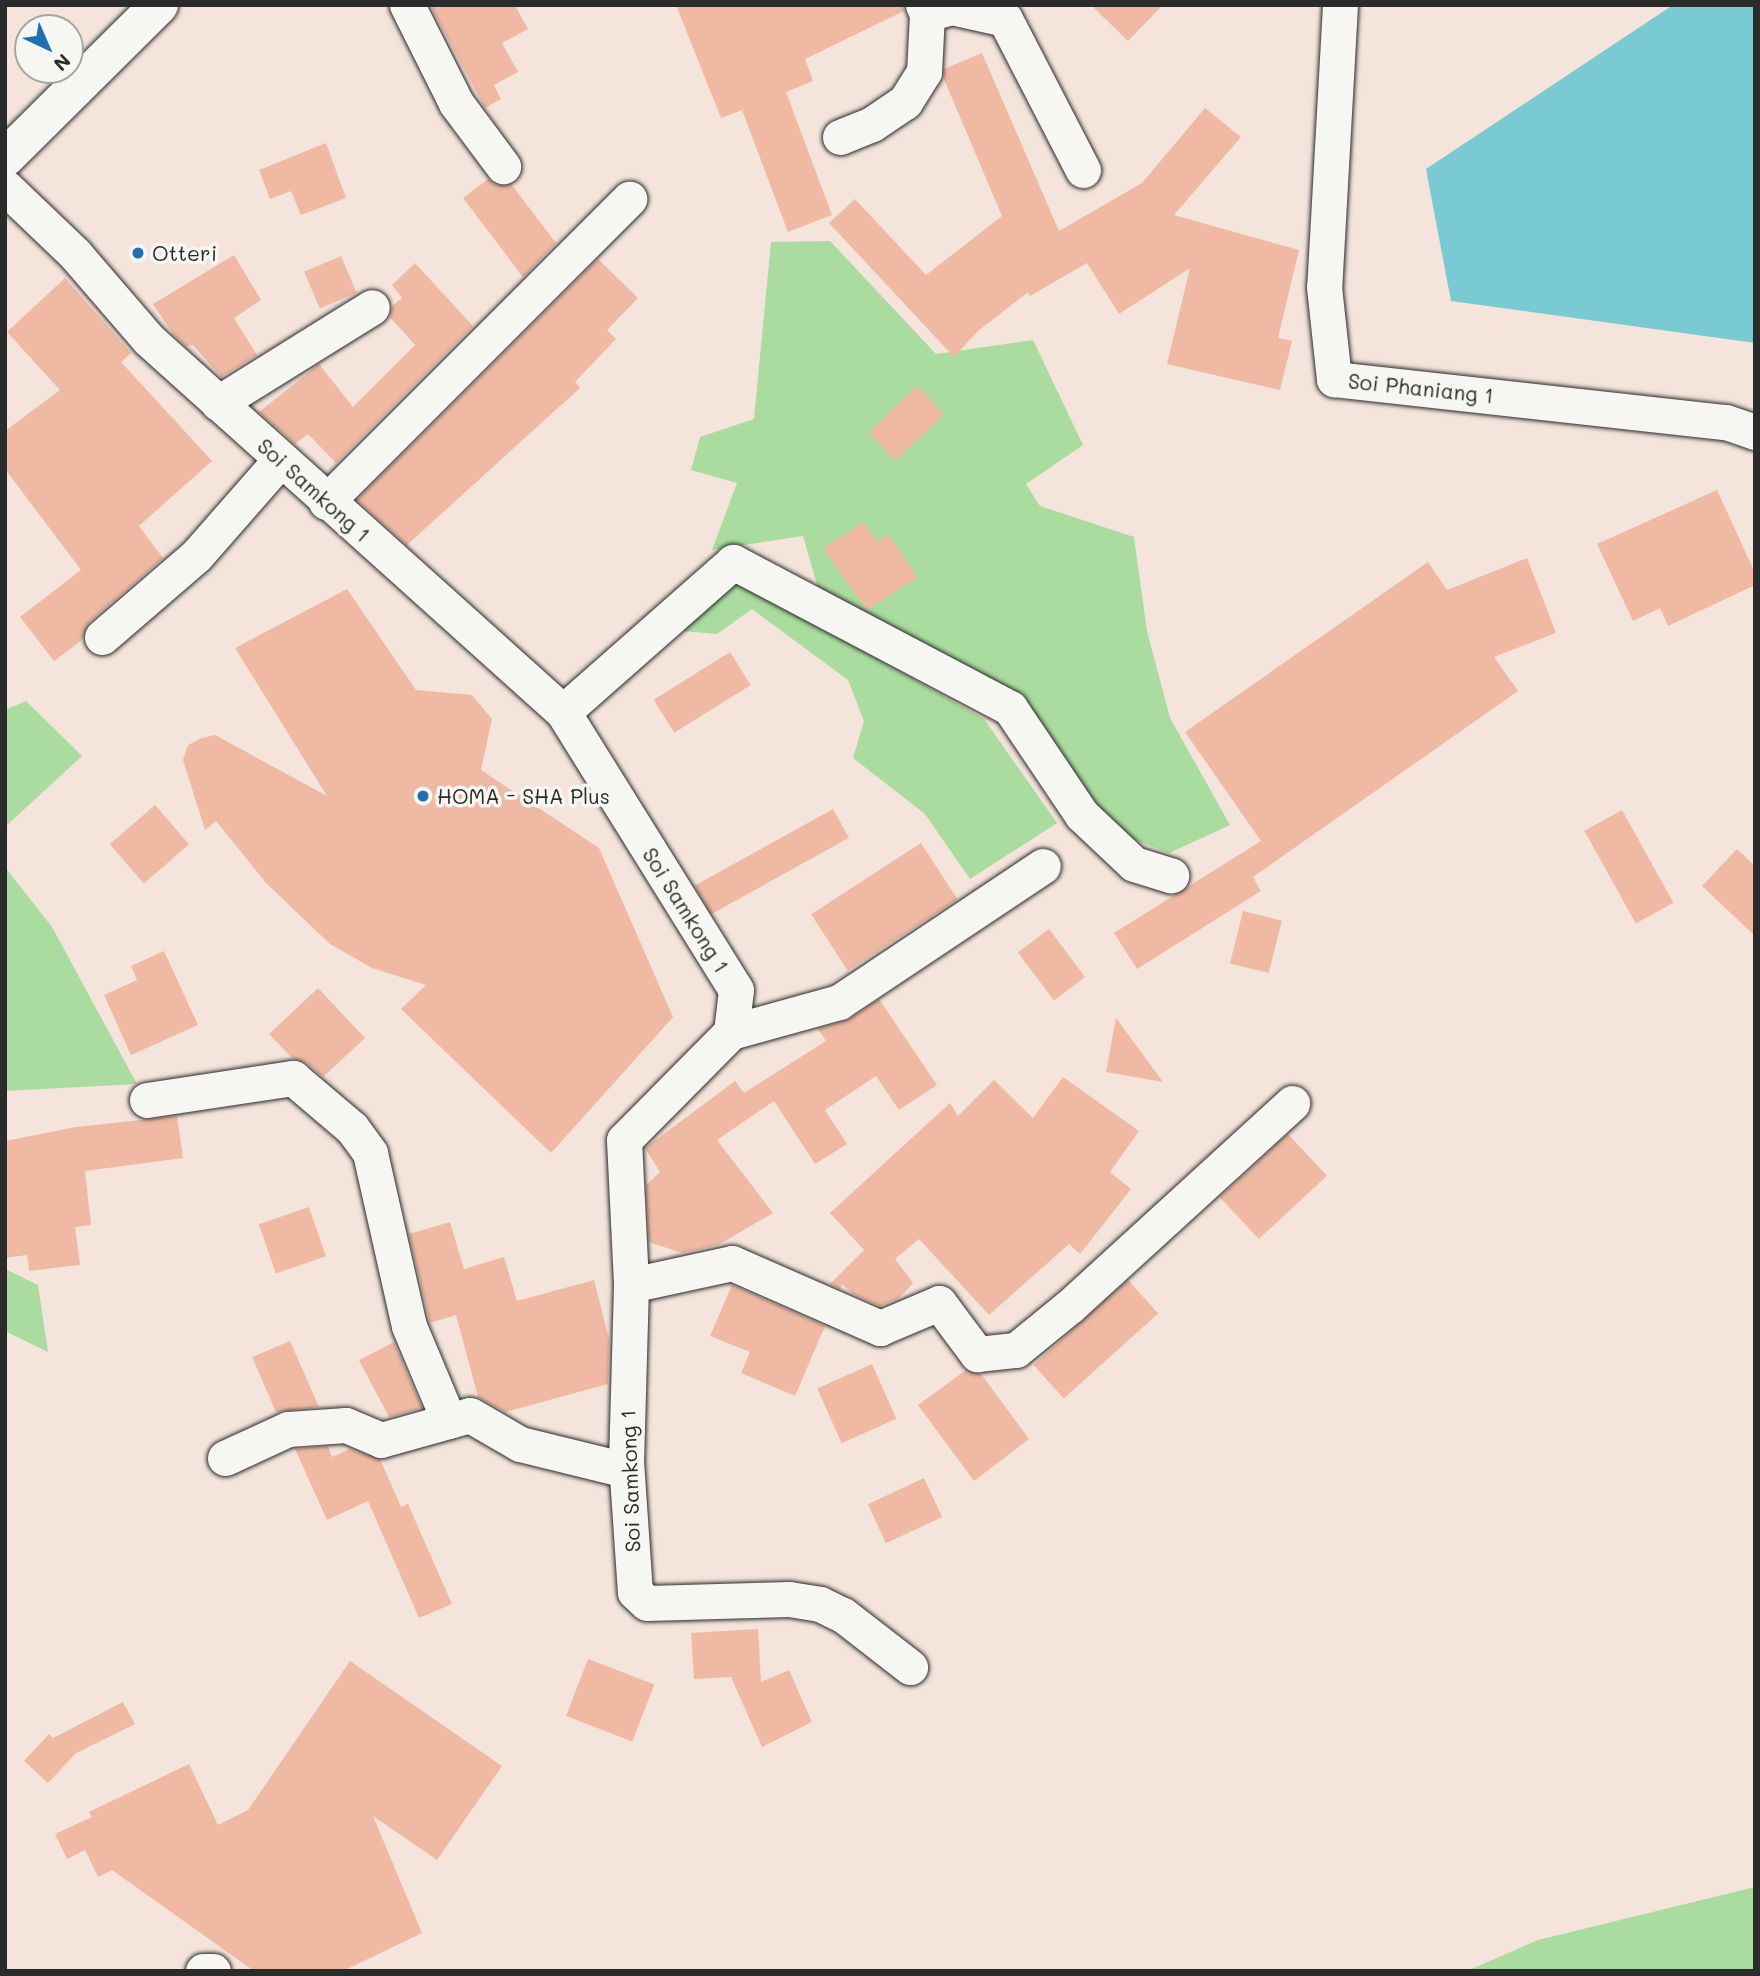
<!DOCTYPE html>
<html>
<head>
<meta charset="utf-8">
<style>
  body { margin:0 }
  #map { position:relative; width:1760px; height:1976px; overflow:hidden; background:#f4e4db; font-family:Mali,sans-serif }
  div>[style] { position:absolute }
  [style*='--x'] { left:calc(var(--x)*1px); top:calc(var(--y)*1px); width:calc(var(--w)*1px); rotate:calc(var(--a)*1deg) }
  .green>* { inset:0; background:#a9dc9e }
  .water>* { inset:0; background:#79cad2 }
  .building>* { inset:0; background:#f0b9a4; transform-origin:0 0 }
  .roads { filter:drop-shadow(0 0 2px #2b2b2b) drop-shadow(0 0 2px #2b2b2b) }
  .minor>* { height:35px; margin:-17.5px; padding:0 17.5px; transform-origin:17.5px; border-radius:17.5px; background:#f6f6f2 }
  .tertiary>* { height:38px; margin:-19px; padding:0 19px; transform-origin:19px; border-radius:19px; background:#f6f6f2 }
  .dots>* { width:19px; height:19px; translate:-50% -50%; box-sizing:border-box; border:4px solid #f6f6f2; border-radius:50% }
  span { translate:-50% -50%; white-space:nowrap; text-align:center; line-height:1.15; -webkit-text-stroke:7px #f6f6f2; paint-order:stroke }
  .poi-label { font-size:21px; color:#2b2b2b }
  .left { translate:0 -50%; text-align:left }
  .street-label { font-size:21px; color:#2b2b2b }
  .frame { position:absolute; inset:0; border:7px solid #2b2b2b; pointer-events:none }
  .north { position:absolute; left:14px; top:14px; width:70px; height:70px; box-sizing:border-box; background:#f6f6f2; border:2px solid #a5a5a2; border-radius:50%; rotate:136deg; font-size:19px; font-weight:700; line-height:28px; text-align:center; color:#2b2b2b }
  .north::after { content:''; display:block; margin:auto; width:24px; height:32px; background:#1f6fb2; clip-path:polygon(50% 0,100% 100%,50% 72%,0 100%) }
</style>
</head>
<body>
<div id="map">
  <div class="green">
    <i style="clip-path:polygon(830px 241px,936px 354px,1033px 340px,1083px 445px,1026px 484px,1040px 506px,1134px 537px,1147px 631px,1170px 718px,1230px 825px,1169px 853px,1135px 840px,1088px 797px,1015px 691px,818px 588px,803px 536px,712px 550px,737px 483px,691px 470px,700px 437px,754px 419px,771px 242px)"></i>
    <i style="clip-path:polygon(735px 582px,750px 586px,984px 719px,1057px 823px,970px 879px,925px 814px,853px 758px,864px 721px,848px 680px,752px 609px,717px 634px,672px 630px)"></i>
    <i style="clip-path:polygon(26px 701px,82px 756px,5px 827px,5px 710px)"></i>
    <i style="clip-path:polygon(5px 867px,52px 927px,137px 1084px,5px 1091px)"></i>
    <i style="clip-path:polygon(5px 1269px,38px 1285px,48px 1352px,5px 1331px)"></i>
    <i style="clip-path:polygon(1755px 1887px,1755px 1971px,1467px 1971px,1538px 1940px)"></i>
  </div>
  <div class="water">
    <i style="clip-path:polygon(1673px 5px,1755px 5px,1755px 343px,1451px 301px,1426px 169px)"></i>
  </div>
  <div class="building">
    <i style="clip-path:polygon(430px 5px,515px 5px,528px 29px,502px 43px,518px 72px,494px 85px,501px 99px,485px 108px)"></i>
    <i style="clip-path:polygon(676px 5px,903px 5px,904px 11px,805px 59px,813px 81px,786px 92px,832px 215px,788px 232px,742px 110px,721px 118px)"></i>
    <i style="clip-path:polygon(1091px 5px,1163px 5px,1128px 41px)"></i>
    <i style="clip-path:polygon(982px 53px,1059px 231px,1142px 183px,1205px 108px,1241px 137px,1174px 215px,1299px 250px,1278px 338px,1292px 341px,1280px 390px,1167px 364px,1190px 268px,1119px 314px,1087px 263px,1030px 296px,1028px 292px,978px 331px,954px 357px,829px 223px,855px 199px,926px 275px,1002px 216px,943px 77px,944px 69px)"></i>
    <i style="clip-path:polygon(326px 143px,346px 198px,301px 215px,291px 191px,270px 199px,259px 170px)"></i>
    <i style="clip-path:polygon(488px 179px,496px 185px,511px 184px,556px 243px,523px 277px,463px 198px)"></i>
    <i style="clip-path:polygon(234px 255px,261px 300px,234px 318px,257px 355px,221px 377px,193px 345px,186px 346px,173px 334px,153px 304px)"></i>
    <i style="left:341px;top:256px;width:40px;height:40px;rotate:67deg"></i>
    <i style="clip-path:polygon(598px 259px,638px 298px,607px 330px,616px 339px,575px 382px,580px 388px,407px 545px,357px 500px)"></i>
    <i style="clip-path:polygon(415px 263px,473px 326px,336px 463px,308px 434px,295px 444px,259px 412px,319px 364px,353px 407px,415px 345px,390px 317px,392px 306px,402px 298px,392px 285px)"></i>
    <i style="clip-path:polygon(65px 278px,131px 353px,121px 362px,212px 461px,139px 526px,163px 558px,89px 622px,82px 640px,54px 661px,20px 617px,81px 570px,5px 469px,5px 431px,60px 390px,7px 332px)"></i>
    <i style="left:917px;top:386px;width:39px;height:67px;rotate:46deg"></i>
    <i style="clip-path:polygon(1717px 490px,1755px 573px,1755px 585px,1668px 626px,1660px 608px,1633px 621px,1597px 544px)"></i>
    <i style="clip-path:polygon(864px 522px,877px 542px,889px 535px,917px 577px,867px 610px,823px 548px)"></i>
    <i style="clip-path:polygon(1527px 558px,1556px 633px,1494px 657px,1518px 691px,1253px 877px,1261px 891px,1137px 969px,1114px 933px,1261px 841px,1185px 732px,1428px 562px,1447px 590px)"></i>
    <i style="clip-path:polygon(347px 589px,416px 690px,472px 695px,492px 719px,481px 770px,599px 848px,673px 1017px,551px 1153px,401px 1009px,426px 985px,372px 968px,330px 944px,266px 883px,216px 821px,205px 830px,183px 760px,188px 745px,202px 738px,215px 735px,327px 796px,235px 648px)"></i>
    <i style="left:730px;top:652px;width:39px;height:90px;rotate:58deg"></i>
    <i style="left:155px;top:805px;width:52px;height:60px;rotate:49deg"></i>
    <i style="left:833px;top:809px;width:33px;height:158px;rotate:61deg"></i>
    <i style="left:1622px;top:810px;width:106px;height:43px;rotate:61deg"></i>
    <i style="left:921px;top:843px;width:67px;height:131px;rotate:57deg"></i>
    <i style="clip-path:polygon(1737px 849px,1755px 866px,1755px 936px,1702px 886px)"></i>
    <i style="left:1243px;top:911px;width:40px;height:54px;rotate:14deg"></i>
    <i style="left:1049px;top:929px;width:60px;height:39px;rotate:53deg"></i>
    <i style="clip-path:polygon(164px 951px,198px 1025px,131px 1055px,104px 995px,137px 980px,131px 966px)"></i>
    <i style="clip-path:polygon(318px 988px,365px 1038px,323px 1077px,306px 1062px,292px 1058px,269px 1034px)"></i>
    <i style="clip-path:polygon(879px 999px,937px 1085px,899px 1110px,876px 1076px,825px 1110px,847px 1144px,815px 1164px,774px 1101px,717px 1140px,773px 1213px,718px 1245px,682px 1253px,649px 1242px,646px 1185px,660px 1172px,645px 1148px,735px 1081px,744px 1093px,826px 1041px,818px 1029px,850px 1019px)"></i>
    <i style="clip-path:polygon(1116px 1018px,1163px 1082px,1106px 1072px)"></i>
    <i style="clip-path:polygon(1063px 1077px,1139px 1131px,1110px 1172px,1131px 1189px,1080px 1254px,1069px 1244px,989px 1315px,919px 1239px,895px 1259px,913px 1283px,899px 1298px,880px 1306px,853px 1294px,842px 1284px,840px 1289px,830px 1284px,864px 1250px,830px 1213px,950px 1103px,958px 1116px,994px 1080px,1033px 1118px)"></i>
    <i style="clip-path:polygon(177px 1116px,183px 1158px,85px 1171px,91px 1225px,75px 1227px,80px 1265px,29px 1271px,27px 1255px,5px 1258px,5px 1141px,76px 1127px)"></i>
    <i style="left:1288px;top:1134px;width:57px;height:93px;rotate:47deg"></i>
    <i style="left:309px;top:1207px;width:52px;height:53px;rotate:71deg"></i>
    <i style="clip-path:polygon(450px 1222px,464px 1269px,504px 1257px,517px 1301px,594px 1280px,609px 1339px,608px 1384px,505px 1412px,478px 1397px,456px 1315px,430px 1323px,409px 1234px)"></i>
    <i style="left:1128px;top:1280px;width:45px;height:127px;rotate:48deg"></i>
    <i style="clip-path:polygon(732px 1285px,825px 1326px,795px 1396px,741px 1373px,750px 1352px,710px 1336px)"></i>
    <i style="clip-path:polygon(290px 1341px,319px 1407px,276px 1412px,252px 1357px)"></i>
    <i style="clip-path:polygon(394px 1342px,422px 1408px,389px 1417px,359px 1360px)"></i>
    <i style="left:872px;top:1364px;width:60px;height:60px;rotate:66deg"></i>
    <i style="clip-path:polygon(966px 1370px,981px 1374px,1029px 1439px,974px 1481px,918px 1405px)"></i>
    <i style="clip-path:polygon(328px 1446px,332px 1457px,350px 1449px,380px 1459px,401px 1507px,408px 1504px,452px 1604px,419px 1618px,368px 1501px,327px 1520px,295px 1449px)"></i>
    <i style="left:924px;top:1478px;width:43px;height:62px;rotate:65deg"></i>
    <i style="clip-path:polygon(758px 1629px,761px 1682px,789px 1670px,812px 1722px,762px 1747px,731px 1677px,694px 1679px,691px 1633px)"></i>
    <i style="left:588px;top:1659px;width:71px;height:61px;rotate:21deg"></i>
    <i style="clip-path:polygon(350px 1661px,502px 1766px,437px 1860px,373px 1816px,422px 1933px,343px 1971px,254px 1971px,112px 1870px,98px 1877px,85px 1850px,67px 1859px,55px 1834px,92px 1817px,89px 1812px,189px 1764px,218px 1825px,248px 1810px)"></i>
    <i style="clip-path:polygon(123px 1702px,135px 1724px,76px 1753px,48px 1783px,24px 1761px,49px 1734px,53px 1738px)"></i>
  </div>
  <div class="roads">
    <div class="minor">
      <i style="--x:407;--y:5;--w:110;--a:63.4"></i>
      <i style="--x:456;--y:103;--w:79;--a:53.3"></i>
      <i style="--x:1340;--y:5;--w:282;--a:93.2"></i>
      <i style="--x:1324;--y:287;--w:93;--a:83.8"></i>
      <i style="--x:1334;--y:379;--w:394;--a:6.3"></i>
      <i style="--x:1726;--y:422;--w:31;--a:19"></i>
      <i style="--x:927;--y:14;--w:25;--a:-16"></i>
      <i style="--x:951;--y:7;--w:55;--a:12.5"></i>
      <i style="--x:1005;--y:19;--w:170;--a:62.7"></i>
      <i style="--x:840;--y:137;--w:35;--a:-22"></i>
      <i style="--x:872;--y:124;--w:40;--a:-34"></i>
      <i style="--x:905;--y:102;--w:36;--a:-58"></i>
      <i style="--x:924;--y:72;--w:58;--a:-87"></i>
      <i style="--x:927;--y:14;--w:10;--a:-114"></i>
      <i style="--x:5;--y:187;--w:97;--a:43.7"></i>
      <i style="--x:75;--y:254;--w:112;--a:49.3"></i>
      <i style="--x:148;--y:339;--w:558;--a:41.95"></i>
      <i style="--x:563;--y:712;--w:327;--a:58.1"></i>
      <i style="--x:736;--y:990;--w:42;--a:96.8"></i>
      <i style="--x:731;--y:1032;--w:152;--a:134.7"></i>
      <i style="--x:624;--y:1140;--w:145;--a:87.2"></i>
      <i style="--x:631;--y:1285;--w:176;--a:91.6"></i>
      <i style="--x:626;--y:1461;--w:131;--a:86.1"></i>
      <i style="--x:635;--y:1592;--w:16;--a:43"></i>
      <i style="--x:647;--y:1603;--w:142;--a:-1.6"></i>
      <i style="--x:789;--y:1599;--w:31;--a:9"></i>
      <i style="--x:820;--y:1604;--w:25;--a:26"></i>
      <i style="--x:843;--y:1615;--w:85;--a:37.8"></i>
      <i style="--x:218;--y:403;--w:181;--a:-31.9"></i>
      <i style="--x:326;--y:502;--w:429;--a:-45"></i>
      <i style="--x:102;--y:637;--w:124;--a:-40.8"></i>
      <i style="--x:196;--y:556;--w:128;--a:-48.8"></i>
      <i style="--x:563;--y:712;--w:227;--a:-41.4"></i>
      <i style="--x:733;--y:562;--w:313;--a:27.8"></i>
      <i style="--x:1010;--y:708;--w:129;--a:56.1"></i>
      <i style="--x:1082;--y:815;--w:71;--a:43.3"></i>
      <i style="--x:1134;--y:864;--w:39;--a:17"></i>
      <i style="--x:731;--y:1032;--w:112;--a:-15.5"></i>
      <i style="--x:839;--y:1002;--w:245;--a:-33.7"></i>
      <i style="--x:147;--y:1100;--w:148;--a:-8.6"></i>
      <i style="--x:293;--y:1078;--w:77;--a:40.3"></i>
      <i style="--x:352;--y:1128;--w:31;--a:54"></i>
      <i style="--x:370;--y:1153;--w:177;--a:77.3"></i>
      <i style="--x:409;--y:1326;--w:103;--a:67.2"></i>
      <i style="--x:631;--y:1285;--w:103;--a:-12.3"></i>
      <i style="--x:732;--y:1263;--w:162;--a:23.7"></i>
      <i style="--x:880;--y:1328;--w:64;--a:-23"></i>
      <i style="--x:939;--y:1303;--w:64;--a:53.3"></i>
      <i style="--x:977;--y:1354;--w:39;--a:-6"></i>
      <i style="--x:1016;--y:1350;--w:70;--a:-39.2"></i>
      <i style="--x:1070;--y:1306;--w:301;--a:-42.4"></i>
      <i style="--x:225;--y:1458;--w:69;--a:-24.7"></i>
      <i style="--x:288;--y:1429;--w:58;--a:-3.9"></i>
      <i style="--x:346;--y:1425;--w:38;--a:23"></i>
      <i style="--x:381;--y:1440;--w:92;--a:-15.7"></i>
      <i style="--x:470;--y:1415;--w:58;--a:30.1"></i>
      <i style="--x:520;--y:1444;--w:109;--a:13.8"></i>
      <i style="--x:203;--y:1971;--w:10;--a:0"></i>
    </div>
    <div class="tertiary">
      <i style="--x:5;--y:158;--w:217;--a:-44.8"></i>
    </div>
  </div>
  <div class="dots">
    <i style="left:138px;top:253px;background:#1f6fb2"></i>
    <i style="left:423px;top:796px;background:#1f6fb2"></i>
  </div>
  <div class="poi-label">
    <span class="left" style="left:152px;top:253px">Otteri</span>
    <span class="left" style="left:437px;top:796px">HOMA - SHA Plus</span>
  </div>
  <div class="street-label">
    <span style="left:1421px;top:388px;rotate:6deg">Soi Phaniang 1</span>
    <span style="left:314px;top:490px;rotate:42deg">Soi Samkong 1</span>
    <span style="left:686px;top:910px;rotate:58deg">Soi Samkong 1</span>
    <span style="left:630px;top:1481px;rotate:-92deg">Soi Samkong 1</span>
  </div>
  <div class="frame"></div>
  <div class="north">N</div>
</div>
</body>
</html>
